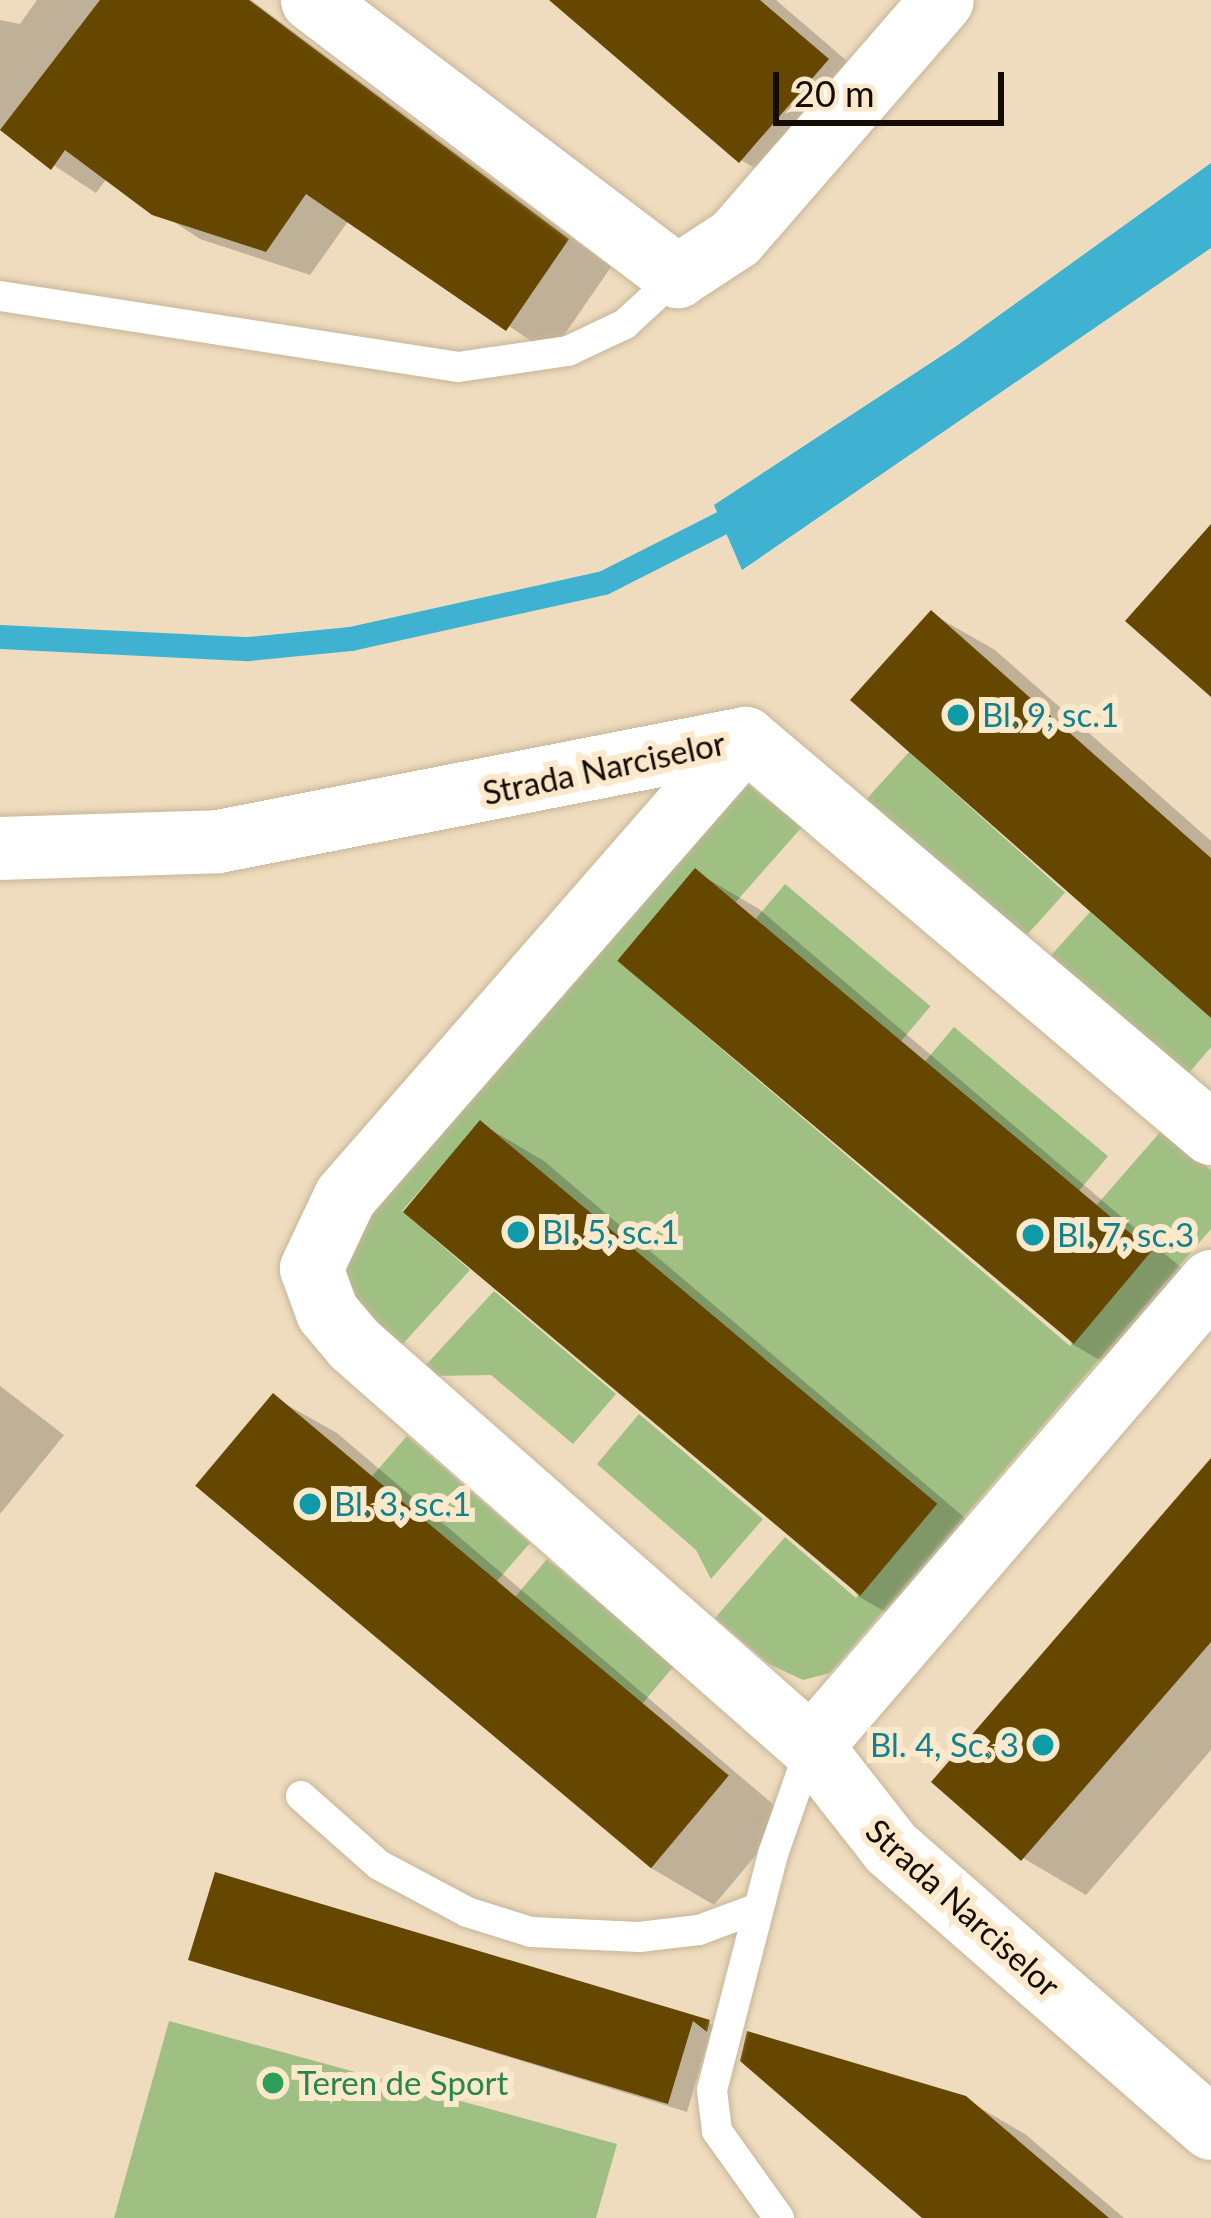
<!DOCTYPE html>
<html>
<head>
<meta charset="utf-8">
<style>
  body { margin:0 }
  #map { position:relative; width:1211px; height:2218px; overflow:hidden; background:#efdcbe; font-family:Lato,sans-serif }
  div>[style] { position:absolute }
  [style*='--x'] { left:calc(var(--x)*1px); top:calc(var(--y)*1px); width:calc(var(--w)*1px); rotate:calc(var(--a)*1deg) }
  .green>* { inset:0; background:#a0bf83; transform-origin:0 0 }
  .water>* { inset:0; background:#3fb2d1 }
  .shadow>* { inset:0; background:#0003 }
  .stream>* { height:24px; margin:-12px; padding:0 12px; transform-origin:12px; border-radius:12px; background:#3fb2d1 }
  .building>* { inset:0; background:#664700; transform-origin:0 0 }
  .roads { filter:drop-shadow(0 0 3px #c7b598) drop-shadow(0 0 3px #c7b598) }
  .service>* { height:30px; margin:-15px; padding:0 15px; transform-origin:15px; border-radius:15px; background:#fff }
  .minor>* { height:63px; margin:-31.5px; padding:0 31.5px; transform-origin:31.5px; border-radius:31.5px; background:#fff }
  .dots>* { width:33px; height:33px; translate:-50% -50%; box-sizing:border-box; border:6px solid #fce9cb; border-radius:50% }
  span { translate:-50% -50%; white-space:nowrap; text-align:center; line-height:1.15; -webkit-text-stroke:12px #fce9cb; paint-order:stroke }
  .culture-label { font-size:33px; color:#0d838f }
  .left { translate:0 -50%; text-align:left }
  .right { translate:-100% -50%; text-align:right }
  .street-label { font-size:33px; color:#120c03 }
  .leisure-label { font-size:33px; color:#27864d }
  .scale { position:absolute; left:773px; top:72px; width:231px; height:54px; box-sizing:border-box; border:6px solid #120c03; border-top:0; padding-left:15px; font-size:36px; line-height:42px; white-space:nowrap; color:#120c03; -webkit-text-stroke:9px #fce9cb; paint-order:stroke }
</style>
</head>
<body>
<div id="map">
  <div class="green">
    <i style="left:909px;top:752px;width:210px;height:67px;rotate:42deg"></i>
    <i style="clip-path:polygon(746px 783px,802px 827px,735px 903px,617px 960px,1070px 1346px,1148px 1254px,1094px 1208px,1162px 1130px,1211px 1170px,1211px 1229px,830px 1673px,803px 1680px,769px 1664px,715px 1618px,785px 1537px,856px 1598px,935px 1506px,481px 1121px,402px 1211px,470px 1270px,401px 1346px,356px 1305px,343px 1273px,351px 1217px)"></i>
    <i style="left:785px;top:884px;width:190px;height:46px;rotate:40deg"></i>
    <i style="clip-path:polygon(1090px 912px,1211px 1018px,1211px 1047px,1183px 1080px,1046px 961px)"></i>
    <i style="left:954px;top:1027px;width:201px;height:48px;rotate:40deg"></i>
    <i style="clip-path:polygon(494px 1291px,616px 1394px,573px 1444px,491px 1375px,435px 1376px,424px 1367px)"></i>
    <i style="clip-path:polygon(639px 1414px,763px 1519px,711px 1579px,696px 1550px,597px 1464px)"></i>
    <i style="left:407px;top:1436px;width:163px;height:54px;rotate:41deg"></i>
    <i style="left:547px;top:1559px;width:166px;height:51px;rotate:40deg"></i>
    <i style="clip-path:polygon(169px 2021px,617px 2144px,596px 2218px,114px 2218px)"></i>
  </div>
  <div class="water">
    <i style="clip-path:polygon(1211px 163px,1211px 248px,742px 570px,714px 505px,955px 347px)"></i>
  </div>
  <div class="shadow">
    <i style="clip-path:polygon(37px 0,251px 0,611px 267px,551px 354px,349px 220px,310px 275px,200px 239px,107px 178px,96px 193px,0 130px,0 20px,20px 24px)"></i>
    <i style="clip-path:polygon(553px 0,776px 0,890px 98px,804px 197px,741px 160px)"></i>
    <i style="clip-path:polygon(932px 614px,995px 650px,1211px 841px,1211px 1014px)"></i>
    <i style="clip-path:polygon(696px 872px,759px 909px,1210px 1292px,1136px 1381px,1072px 1344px)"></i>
    <i style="clip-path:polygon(481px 1124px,544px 1161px,997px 1545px,921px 1633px,858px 1596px)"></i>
    <i style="clip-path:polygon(0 1386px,64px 1435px,0 1514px)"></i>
    <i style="clip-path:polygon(273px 1397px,337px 1433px,788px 1817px,714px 1905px,651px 1868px)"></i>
    <i style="clip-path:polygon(1211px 1462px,1211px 1750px,1086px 1895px,1023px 1858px)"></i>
    <i style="clip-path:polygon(191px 1959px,709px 2023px,727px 2033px,725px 2040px,711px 2031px,687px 2112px)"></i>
    <i style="clip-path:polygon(965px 2099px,1025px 2134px,1124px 2218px,928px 2218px)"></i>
  </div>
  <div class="stream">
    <i style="--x:0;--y:637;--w:249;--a:2.8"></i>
    <i style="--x:249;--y:649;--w:102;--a:-5.6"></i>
    <i style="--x:351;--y:639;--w:259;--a:-12.5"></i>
    <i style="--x:604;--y:583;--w:159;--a:-26.9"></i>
  </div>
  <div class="building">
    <i style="clip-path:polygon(100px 0,249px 0,569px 239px,506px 331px,306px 194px,266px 252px,152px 215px,65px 150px,51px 170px,0 130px)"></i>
    <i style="clip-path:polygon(549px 0,760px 0,829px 59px,739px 163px)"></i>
    <i style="clip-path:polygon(1211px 524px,1211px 697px,1125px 621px)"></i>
    <i style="clip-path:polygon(931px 610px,1211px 858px,1211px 1018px,850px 700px)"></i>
    <i style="left:695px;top:868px;width:596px;height:121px;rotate:40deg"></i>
    <i style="left:480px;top:1120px;width:597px;height:120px;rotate:40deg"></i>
    <i style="left:273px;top:1393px;width:595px;height:121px;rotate:40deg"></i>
    <i style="clip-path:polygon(1211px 1458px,1211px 1642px,1021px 1861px,931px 1782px)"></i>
    <i style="clip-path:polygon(215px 1872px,710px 2020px,707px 2032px,693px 2021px,668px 2104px,188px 1960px)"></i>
    <i style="clip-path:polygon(747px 2031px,966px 2096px,1109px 2218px,922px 2218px,740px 2061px)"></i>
  </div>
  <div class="roads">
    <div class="service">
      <i style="--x:0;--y:296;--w:463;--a:8.8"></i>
      <i style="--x:458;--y:367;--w:111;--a:-8.3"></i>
      <i style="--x:568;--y:351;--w:63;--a:-25.3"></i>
      <i style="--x:625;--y:324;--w:71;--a:-42.7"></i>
      <i style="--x:301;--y:1796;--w:104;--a:41.5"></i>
      <i style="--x:379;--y:1865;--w:100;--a:28.1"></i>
      <i style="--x:467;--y:1912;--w:67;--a:17.4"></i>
      <i style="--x:531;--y:1932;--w:108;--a:2.7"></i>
      <i style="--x:639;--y:1937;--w:60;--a:-6.7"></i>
      <i style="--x:699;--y:1930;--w:63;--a:-20.4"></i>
      <i style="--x:779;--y:2218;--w:107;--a:-125.5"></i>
      <i style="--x:717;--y:2131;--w:41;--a:-97"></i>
      <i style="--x:712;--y:2090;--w:244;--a:-75.5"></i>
      <i style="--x:773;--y:1854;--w:114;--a:-70.6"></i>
    </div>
    <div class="minor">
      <i style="--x:312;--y:0;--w:458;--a:37.1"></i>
      <i style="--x:677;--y:276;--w:69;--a:-33.2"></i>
      <i style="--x:735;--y:238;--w:315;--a:-49"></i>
      <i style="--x:745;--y:738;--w:608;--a:131.13"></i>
      <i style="--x:345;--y:1196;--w:80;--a:115.3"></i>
      <i style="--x:311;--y:1268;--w:47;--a:70"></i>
      <i style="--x:327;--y:1312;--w:42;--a:49.8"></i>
      <i style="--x:354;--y:1344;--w:609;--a:41.34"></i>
      <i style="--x:745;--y:738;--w:611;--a:40.29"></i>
      <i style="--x:0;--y:848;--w:218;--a:-1.8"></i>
      <i style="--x:218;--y:841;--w:537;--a:-11.06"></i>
      <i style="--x:1211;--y:1281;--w:613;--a:130.7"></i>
      <i style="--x:811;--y:1746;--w:130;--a:51.9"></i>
      <i style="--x:891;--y:1848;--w:425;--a:41.2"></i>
    </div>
  </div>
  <div class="dots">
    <i style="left:958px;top:715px;background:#0f9aa8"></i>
    <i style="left:518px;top:1232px;background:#0f9aa8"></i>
    <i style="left:1033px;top:1235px;background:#0f9aa8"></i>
    <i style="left:310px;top:1504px;background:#0f9aa8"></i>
    <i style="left:1043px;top:1745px;background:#0f9aa8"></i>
    <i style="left:273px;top:2083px;background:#2e9e5b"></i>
  </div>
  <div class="culture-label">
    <span class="left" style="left:982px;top:715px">Bl. 9, sc.1</span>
    <span class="left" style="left:542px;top:1232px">Bl. 5, sc.1</span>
    <span class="left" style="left:1057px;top:1235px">Bl. 7, sc.3</span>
    <span class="left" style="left:334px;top:1504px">Bl. 3, sc.1</span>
    <span class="right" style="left:1019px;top:1745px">Bl. 4, Sc. 3</span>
  </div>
  <div class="street-label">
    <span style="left:604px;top:768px;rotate:-12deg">Strada Narciselor</span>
    <span style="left:963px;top:1908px;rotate:42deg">Strada Narciselor</span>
  </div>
  <div class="leisure-label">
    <span class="left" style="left:297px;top:2083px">Teren de Sport</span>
  </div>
  <div class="scale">20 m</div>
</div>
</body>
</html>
